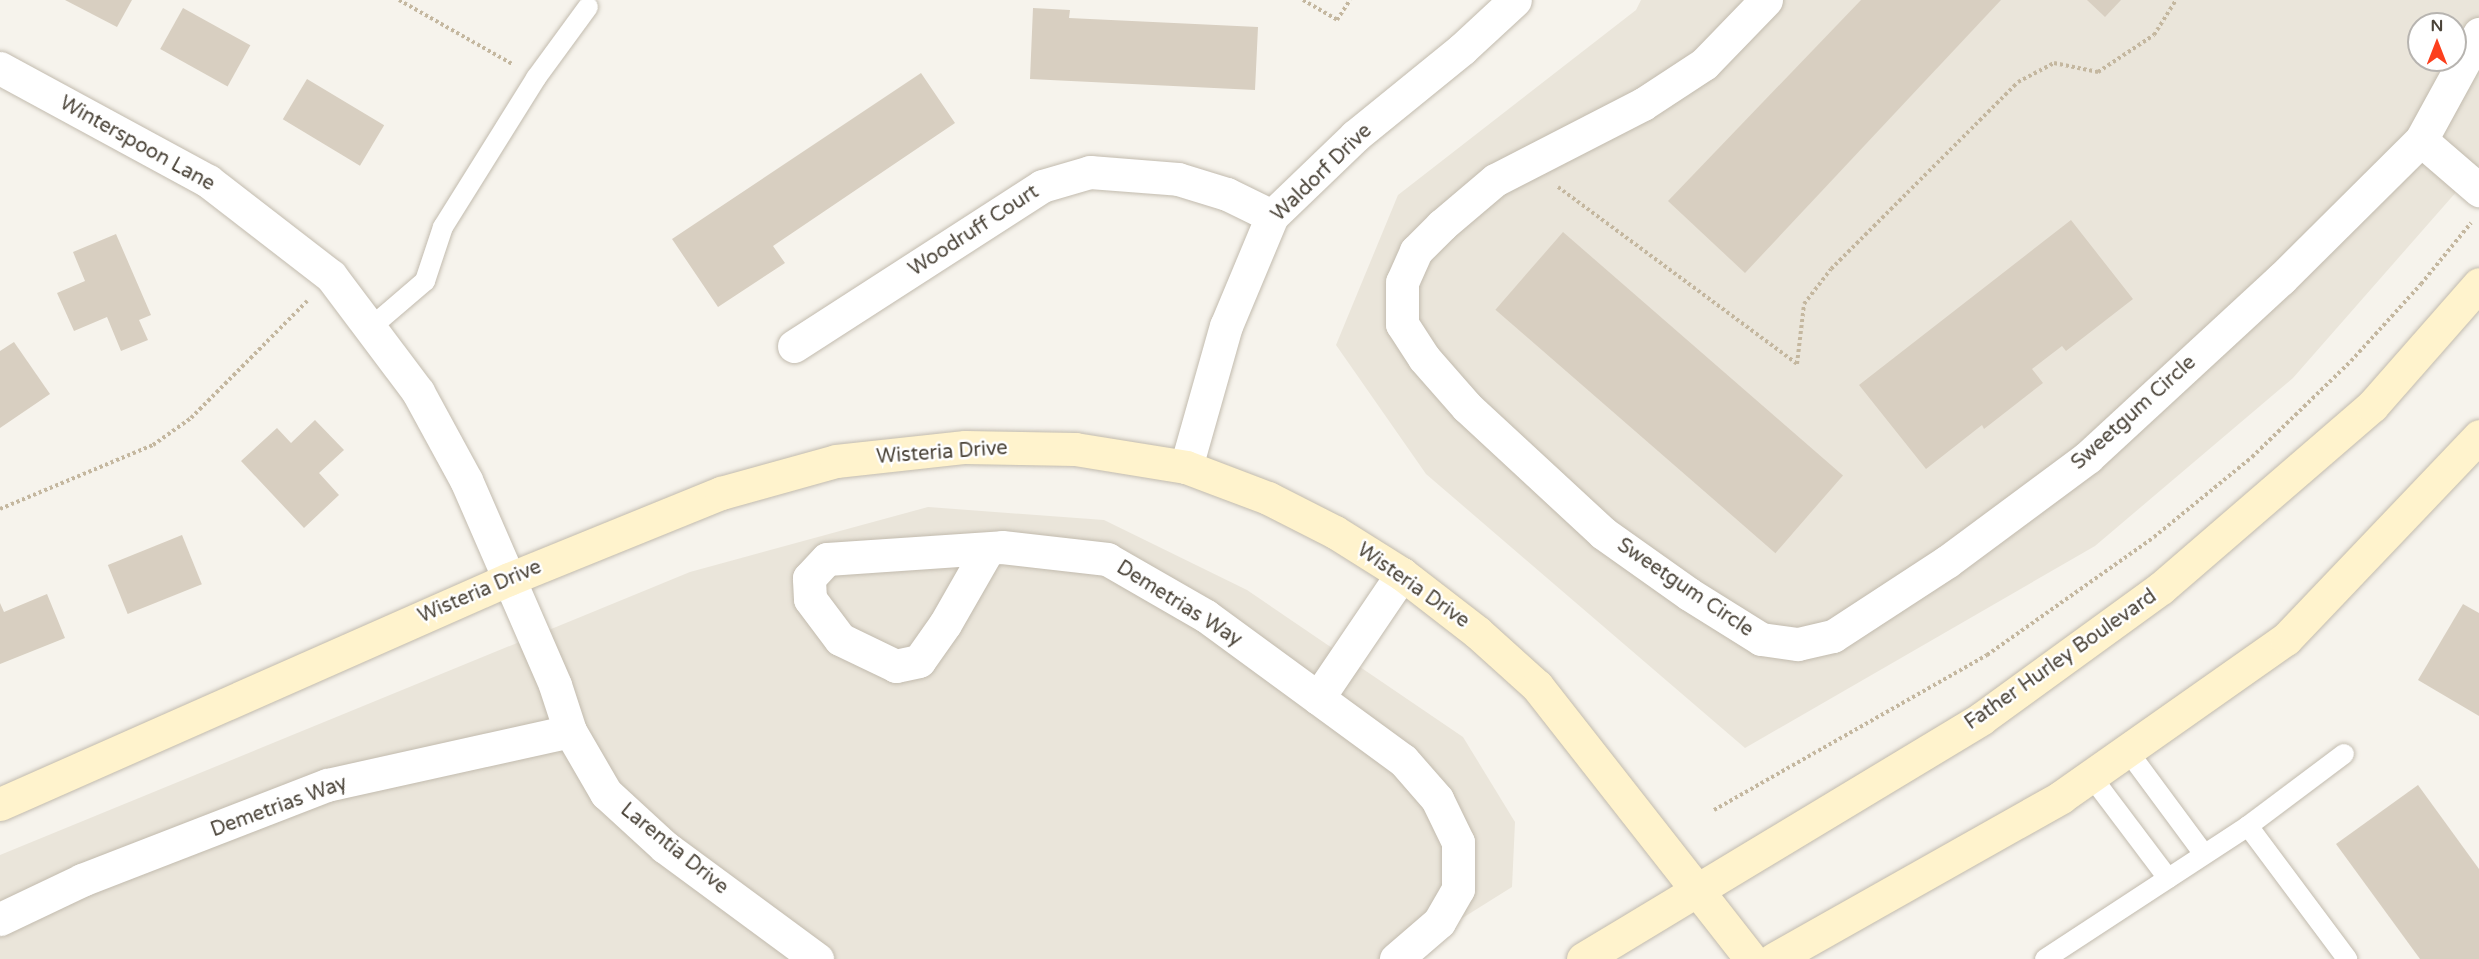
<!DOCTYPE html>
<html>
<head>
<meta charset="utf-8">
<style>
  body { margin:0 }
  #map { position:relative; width:2479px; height:959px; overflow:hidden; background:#f6f3ec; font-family:"Varela Round",sans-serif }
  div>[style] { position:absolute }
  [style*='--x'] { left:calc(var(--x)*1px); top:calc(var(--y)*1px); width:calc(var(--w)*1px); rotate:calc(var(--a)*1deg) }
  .residential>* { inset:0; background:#eae5da }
  .building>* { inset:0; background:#d8cfc1; transform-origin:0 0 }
  .path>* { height:4px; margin-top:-2px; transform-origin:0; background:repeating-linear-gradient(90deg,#c4b79f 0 3px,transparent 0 6px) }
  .roads { filter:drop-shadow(0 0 2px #c2bbae) drop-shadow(0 0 2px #c2bbae) }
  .lane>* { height:20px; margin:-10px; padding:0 10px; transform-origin:10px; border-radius:10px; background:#fff }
  .street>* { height:33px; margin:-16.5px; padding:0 16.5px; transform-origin:16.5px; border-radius:16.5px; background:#fff }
  .secondary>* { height:33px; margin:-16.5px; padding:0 16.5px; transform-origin:16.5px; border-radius:16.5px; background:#fff3cd }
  span { translate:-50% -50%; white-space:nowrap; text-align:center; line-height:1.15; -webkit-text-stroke:5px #fff; paint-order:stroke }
  .street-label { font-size:20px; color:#4b4439 }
  .north { position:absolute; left:2407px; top:12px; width:60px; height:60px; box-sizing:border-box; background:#fff; border:2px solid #b7b4b0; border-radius:50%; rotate:0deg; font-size:16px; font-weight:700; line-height:24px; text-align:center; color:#4b4439 }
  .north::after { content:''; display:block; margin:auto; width:21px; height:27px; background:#fc3f1d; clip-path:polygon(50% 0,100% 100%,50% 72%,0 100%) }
</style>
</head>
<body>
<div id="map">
  <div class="residential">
    <i style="clip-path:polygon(evenodd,1641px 0,2479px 0,2479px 166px,2293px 378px,2095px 546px,1745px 748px,1426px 474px,1336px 345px,1398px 195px,1636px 10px,1641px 0,2419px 24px,2455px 24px,2455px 60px,2419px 60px,2419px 24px)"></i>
    <i style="clip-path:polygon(928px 507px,1104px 520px,1247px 590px,1463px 737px,1515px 822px,1512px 887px,1397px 959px,0 959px,0 855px,690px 572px)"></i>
  </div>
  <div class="building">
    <i style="clip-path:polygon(65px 0,132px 0,117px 27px)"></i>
    <i style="clip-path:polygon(1861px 0,2001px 0,1745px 273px,1668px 201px)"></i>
    <i style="clip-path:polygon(2087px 0,2121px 0,2105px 17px)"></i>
    <i style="left:183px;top:8px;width:77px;height:47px;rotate:29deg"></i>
    <i style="clip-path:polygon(1033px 8px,1070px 10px,1069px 18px,1258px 27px,1255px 90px,1030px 79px)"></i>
    <i style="clip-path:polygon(921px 73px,955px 123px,773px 246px,785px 263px,718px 307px,672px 239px)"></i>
    <i style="left:307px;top:79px;width:90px;height:47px;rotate:31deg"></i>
    <i style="clip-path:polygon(2071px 220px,2133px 299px,2066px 351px,2062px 346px,2032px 369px,2043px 383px,1984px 429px,1982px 425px,1926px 469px,1859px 385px)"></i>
    <i style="left:1563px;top:232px;width:371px;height:103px;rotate:41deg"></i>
    <i style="clip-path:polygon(116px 234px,151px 315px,139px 320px,148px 340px,121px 351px,107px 317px,74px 331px,57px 293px,85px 281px,73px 252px)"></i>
    <i style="clip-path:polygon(14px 342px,50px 394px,0 428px,0 351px)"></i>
    <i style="clip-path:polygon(315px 420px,344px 450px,319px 473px,339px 495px,304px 528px,241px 461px,277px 428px,291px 443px)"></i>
    <i style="left:182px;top:535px;width:53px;height:80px;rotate:68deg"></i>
    <i style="clip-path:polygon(47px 594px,65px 638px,0 664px,0 603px,4px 612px)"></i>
    <i style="clip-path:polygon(2463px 604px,2479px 613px,2479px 716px,2418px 680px)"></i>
    <i style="clip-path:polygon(2418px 785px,2479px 869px,2479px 959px,2420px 959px,2336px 844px)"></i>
  </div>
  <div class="path">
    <i style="--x:399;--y:0;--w:130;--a:29.5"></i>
    <i style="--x:1303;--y:0;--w:39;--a:30"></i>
    <i style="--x:1337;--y:20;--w:24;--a:-57"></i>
    <i style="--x:1558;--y:187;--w:297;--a:36.5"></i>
    <i style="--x:1797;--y:364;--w:60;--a:-83.3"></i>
    <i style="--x:1804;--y:304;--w:44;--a:-52.4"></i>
    <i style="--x:1831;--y:269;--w:264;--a:-45"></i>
    <i style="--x:2018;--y:82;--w:41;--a:-27.8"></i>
    <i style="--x:2054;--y:63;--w:45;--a:11.6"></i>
    <i style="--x:2098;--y:72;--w:67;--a:-33.5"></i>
    <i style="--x:2154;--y:35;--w:41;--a:-57.8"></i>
    <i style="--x:0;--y:509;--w:166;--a:-22.7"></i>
    <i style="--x:153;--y:445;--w:47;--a:-35.4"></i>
    <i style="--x:191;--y:418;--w:165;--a:-45.2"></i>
    <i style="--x:1714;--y:810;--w:314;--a:-29.6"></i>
    <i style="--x:1987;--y:655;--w:204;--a:-35.2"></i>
    <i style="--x:2154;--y:537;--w:127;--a:-39.2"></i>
    <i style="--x:2252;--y:457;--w:138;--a:-44.1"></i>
    <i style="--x:2351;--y:361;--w:104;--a:-47.7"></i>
    <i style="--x:2421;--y:284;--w:79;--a:-50.7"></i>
  </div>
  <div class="roads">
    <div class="lane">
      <i style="--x:369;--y:329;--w:74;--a:-40.6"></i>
      <i style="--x:425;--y:281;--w:57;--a:-71.6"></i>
      <i style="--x:443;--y:227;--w:176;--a:-58"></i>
      <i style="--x:536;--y:78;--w:88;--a:-53.8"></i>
      <i style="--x:2127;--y:750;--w:129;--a:53.5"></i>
      <i style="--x:2091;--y:776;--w:128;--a:53"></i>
      <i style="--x:2248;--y:826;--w:166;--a:53.3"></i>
      <i style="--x:2045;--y:959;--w:243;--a:-33.2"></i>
      <i style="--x:2248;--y:826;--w:120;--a:-36.9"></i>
    </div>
    <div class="street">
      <i style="--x:1766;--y:0;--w:89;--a:134.1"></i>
      <i style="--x:1704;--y:64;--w:73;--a:146.7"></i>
      <i style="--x:1643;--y:104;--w:166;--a:152.8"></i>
      <i style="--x:1495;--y:180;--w:70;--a:139.7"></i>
      <i style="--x:1442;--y:225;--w:37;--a:135"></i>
      <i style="--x:1416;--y:251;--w:34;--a:114"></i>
      <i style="--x:1402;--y:282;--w:42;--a:90"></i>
      <i style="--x:1402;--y:324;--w:40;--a:57.1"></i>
      <i style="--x:1424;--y:358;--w:65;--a:48.7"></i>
      <i style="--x:1467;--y:407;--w:185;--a:42.8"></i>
      <i style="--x:1603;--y:533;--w:105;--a:35.3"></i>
      <i style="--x:1689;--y:594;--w:85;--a:32"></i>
      <i style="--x:1761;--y:639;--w:37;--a:8"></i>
      <i style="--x:1798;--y:644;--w:36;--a:-13"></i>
      <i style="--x:1833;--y:636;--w:137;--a:-33.1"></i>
      <i style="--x:1948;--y:561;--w:174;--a:-36.6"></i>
      <i style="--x:2088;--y:457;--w:263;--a:-42.7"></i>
      <i style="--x:2281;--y:279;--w:197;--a:-44.8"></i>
      <i style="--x:2421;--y:140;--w:121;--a:-61.3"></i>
      <i style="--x:0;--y:68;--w:237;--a:28.5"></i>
      <i style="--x:208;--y:181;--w:155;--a:37.7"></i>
      <i style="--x:331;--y:276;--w:145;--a:53.1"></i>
      <i style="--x:418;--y:392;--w:100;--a:61.4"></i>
      <i style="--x:466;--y:480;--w:223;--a:66.5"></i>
      <i style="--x:555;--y:685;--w:48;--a:71.9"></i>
      <i style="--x:570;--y:731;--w:72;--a:59.9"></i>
      <i style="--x:606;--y:793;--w:80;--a:42.5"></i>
      <i style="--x:665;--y:847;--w:189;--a:36.4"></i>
      <i style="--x:2421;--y:140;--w:77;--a:40.8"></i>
      <i style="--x:794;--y:346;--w:295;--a:-32.8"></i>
      <i style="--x:1042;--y:186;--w:50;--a:-16.3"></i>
      <i style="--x:1090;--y:172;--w:88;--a:4.5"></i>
      <i style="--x:1178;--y:179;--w:51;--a:17"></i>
      <i style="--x:1227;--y:194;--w:50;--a:26.1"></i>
      <i style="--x:1186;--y:467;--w:147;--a:-74.2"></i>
      <i style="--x:1226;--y:326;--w:119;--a:-67.3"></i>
      <i style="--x:1272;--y:216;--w:115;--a:-43.9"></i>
      <i style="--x:1355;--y:136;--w:138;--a:-39.1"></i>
      <i style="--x:1462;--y:49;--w:72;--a:-42.8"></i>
      <i style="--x:988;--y:549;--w:86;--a:119.8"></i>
      <i style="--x:945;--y:624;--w:45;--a:125.1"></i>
      <i style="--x:919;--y:661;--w:24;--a:168"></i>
      <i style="--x:896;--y:666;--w:62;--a:-154.3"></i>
      <i style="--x:840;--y:639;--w:50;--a:-126.9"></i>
      <i style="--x:810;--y:599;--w:21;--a:-93"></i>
      <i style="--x:809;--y:578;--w:26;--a:-47"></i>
      <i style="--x:827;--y:559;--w:175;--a:-3.9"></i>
      <i style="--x:1002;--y:547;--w:106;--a:6.5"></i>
      <i style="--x:1107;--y:559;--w:114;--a:29.9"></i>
      <i style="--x:1206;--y:616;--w:244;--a:36.2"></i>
      <i style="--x:1403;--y:760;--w:52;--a:48.9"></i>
      <i style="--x:1437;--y:799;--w:48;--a:64"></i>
      <i style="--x:1458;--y:842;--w:47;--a:90"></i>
      <i style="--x:1458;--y:889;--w:38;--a:120"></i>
      <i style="--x:1439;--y:922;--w:57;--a:139.3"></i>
      <i style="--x:1318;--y:698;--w:150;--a:-55.9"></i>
      <i style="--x:0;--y:919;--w:91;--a:-25.4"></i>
      <i style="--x:82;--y:880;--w:263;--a:-21.2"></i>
      <i style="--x:327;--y:785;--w:249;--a:-12.5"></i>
    </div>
    <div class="secondary">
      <i style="--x:0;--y:804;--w:557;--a:-23.85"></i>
      <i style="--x:509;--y:579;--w:229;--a:-22.1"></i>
      <i style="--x:721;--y:493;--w:119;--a:-15.5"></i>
      <i style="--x:836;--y:461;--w:130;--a:-6.2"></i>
      <i style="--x:965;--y:447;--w:110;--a:1"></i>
      <i style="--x:1075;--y:449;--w:112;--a:9.2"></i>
      <i style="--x:1186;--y:467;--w:88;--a:20.7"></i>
      <i style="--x:1268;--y:498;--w:75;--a:26.9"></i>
      <i style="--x:1335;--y:532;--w:79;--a:32.1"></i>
      <i style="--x:1402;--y:574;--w:95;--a:37.7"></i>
      <i style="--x:1477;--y:632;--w:81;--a:42"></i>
      <i style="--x:1537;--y:686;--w:347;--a:51.9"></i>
      <i style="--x:1583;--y:959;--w:466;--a:-31.1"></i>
      <i style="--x:1982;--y:718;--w:221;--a:-36"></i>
      <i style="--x:2161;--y:588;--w:279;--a:-40.8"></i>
      <i style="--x:2372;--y:406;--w:162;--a:-48.7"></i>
      <i style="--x:1774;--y:959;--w:330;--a:-29.4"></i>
      <i style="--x:2061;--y:797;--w:275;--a:-35.1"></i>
      <i style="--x:2286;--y:639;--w:280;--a:-46.4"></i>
    </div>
  </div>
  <div class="street-label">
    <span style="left:137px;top:144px;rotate:29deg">Winterspoon Lane</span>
    <span style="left:1322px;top:173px;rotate:-44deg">Waldorf Drive</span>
    <span style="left:974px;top:231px;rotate:-33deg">Woodruff Court</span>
    <span style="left:2134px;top:413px;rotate:-42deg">Sweetgum Circle</span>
    <span style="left:942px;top:453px;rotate:-4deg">Wisteria Drive</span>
    <span style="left:1413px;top:586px;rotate:35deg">Wisteria Drive</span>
    <span style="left:1685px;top:588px;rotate:34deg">Sweetgum Circle</span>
    <span style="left:480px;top:592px;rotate:-23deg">Wisteria Drive</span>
    <span style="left:1179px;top:604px;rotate:32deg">Demetrias Way</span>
    <span style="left:2061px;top:660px;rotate:-35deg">Father Hurley Boulevard</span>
    <span style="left:279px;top:807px;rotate:-20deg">Demetrias Way</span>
    <span style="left:674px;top:849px;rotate:39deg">Larentia Drive</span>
  </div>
  <div class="north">N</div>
</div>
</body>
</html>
